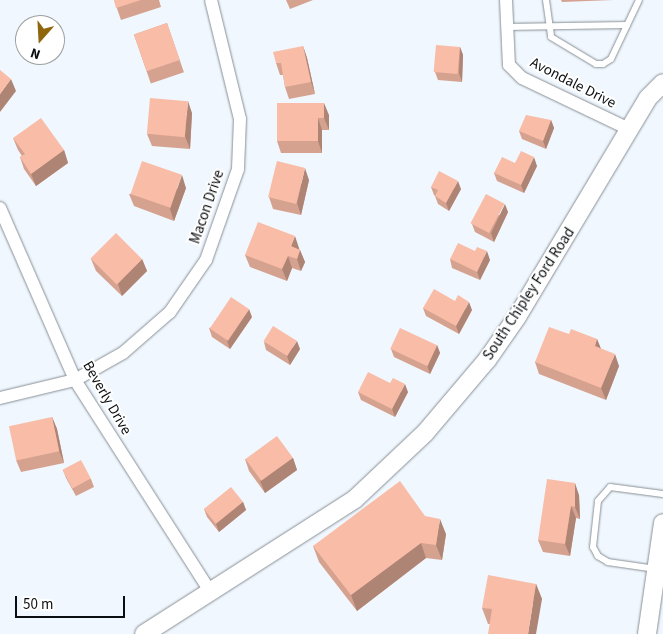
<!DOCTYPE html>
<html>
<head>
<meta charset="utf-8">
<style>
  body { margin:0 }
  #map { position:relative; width:663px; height:634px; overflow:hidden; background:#f0f7fe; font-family:"Source Sans 3",sans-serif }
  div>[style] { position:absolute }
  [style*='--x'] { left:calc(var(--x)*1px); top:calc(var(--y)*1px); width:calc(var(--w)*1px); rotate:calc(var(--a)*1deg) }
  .roads { filter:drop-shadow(0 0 1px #888f95) drop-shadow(0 0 1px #888f95) }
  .lane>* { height:6px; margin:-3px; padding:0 3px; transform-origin:3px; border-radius:3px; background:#fff }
  .street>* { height:12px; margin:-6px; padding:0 6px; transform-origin:6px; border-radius:6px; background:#fff }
  .secondary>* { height:18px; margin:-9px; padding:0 9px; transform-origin:9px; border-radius:9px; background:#fff }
  .wall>* { inset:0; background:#d5a290; transform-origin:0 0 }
  .shaded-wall>* { inset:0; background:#ae8475 }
  .building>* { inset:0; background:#f8bca7; transform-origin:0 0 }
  span { translate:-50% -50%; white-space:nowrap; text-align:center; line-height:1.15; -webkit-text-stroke:4px #fff; paint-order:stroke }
  .street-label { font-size:15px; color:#0b0e10 }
  .north { position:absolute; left:15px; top:15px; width:50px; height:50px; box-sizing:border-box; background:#fff; border:1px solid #9d9f9f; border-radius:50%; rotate:199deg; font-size:14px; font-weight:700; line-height:20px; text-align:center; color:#0b0e10 }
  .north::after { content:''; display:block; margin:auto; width:18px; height:22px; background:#8f660b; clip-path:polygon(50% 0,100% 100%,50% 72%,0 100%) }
  .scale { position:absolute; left:15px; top:596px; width:110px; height:22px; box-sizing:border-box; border:2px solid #0b0e10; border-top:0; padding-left:6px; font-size:15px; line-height:18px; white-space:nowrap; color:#0b0e10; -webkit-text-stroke:4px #fff; paint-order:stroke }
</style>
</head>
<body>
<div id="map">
  <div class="roads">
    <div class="lane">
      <i style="--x:546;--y:0;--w:37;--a:82"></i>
      <i style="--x:551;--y:37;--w:52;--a:31"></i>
      <i style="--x:596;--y:64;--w:7;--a:0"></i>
      <i style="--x:603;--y:64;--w:9;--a:-32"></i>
      <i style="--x:611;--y:59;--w:65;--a:-64.6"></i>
      <i style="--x:506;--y:27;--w:121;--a:-0.9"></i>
      <i style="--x:656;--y:569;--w:49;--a:-171.7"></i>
      <i style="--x:608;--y:562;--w:12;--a:-149"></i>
      <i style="--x:598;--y:556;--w:10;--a:-119"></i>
      <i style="--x:593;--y:547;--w:46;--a:-83.8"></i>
      <i style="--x:598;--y:501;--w:18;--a:-49"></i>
      <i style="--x:610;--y:487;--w:53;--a:7.5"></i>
    </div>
    <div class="street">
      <i style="--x:506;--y:0;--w:65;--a:87.4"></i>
      <i style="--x:509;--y:65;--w:18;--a:45"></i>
      <i style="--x:522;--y:78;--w:119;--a:25.5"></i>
      <i style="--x:0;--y:208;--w:188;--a:66.4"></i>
      <i style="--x:75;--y:380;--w:250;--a:57.4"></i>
      <i style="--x:0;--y:398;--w:77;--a:-13.5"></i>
      <i style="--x:75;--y:380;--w:55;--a:-29.4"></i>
      <i style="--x:123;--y:353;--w:62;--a:-41.1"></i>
      <i style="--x:170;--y:312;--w:63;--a:-55.3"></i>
      <i style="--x:206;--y:260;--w:96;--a:-70.6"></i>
      <i style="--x:238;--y:169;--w:50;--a:-87.7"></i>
      <i style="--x:240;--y:119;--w:122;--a:-103.7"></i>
    </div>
    <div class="secondary">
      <i style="--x:144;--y:634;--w:250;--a:-32.6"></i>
      <i style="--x:355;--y:499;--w:96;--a:-43.3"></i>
      <i style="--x:425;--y:433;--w:96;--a:-49.7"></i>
      <i style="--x:487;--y:360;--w:52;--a:-55.1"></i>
      <i style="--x:517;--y:317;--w:255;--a:-59.1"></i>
      <i style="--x:648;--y:98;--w:21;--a:-45"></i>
      <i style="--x:647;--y:634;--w:112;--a:-81.8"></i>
    </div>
  </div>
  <div class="wall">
    <i style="clip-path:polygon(114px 0,159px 0,161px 7px,121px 20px)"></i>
    <i style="clip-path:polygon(286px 0,313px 0,290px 9px)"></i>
    <i style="clip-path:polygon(561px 0,613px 0,562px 2px)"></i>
    <i style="left:167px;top:23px;width:52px;height:35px;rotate:71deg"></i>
    <i style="clip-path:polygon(303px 46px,307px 58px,315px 94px,289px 99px,285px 87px,283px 75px,280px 75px,276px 63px)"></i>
    <i style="clip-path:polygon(460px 47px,463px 55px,462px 82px,438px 80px,435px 72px)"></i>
    <i style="clip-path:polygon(277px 103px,329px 115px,329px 130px,322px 130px,322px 153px,281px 153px,277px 141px)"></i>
    <i style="clip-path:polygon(192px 113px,190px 149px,152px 146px,147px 134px)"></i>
    <i style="clip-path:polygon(551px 120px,554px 128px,546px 149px,522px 139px,519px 131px)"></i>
    <i style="clip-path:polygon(13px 138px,64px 150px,68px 163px,36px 186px,24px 169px,20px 157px,22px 156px,18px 150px)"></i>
    <i style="clip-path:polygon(515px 163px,537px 166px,524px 193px,497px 181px,494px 173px)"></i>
    <i style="clip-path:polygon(309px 180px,301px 215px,273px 209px,269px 197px)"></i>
    <i style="clip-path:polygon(431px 187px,461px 189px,449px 211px,438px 204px,435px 196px,434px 195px)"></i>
    <i style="clip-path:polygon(186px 188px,174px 221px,134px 206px,129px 194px)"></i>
    <i style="clip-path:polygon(508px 212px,494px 242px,475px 232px,472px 224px)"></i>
    <i style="clip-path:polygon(299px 248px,305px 262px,301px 271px,292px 268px,287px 281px,250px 267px,245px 255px)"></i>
    <i style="clip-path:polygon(475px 251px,490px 260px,480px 280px,452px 268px,450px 259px)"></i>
    <i style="clip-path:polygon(91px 259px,142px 259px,147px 271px,122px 296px,96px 271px)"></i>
    <i style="clip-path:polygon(423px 308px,472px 310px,459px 334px,426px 316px)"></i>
    <i style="clip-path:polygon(252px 317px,230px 349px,212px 337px,209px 328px)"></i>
    <i style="clip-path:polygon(569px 334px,597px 339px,600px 348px,619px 366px,606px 400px,539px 374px,535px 362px)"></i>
    <i style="clip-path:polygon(264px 342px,300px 349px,290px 365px,266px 350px)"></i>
    <i style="clip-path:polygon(437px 345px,440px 353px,430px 374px,394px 357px,391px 349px)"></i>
    <i style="clip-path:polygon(358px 392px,408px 392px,395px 417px,361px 400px)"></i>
    <i style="clip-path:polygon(52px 417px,57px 429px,64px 463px,21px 472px,16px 460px)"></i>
    <i style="clip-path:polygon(293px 458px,297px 470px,265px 493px,249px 471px,245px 459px)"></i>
    <i style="clip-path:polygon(63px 470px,91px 479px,94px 487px,76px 496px,66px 478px)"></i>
    <i style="clip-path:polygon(579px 495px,580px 519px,576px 518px,570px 556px,543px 552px,538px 540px)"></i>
    <i style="clip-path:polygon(243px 502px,246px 510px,219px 532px,207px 517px,204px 509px)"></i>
    <i style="clip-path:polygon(425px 516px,446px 534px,442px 560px,426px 558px,357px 611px,319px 562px,313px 546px)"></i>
    <i style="clip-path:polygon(536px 584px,542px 599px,490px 624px,488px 624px,482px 608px)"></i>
  </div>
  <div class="shaded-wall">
    <i style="clip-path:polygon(303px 46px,307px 58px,315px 94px,311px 82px)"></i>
    <i style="clip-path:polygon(460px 47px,463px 55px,462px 82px,459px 73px)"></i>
    <i style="clip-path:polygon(11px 79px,16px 91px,0 112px,0 94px)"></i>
    <i style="clip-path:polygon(188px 101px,192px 113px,190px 149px,185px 136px)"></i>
    <i style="clip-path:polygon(324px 103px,329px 115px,329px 130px,324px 118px)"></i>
    <i style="clip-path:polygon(318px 118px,322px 130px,322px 153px,318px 141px)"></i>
    <i style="clip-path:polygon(551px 120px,554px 128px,546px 149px,543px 141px)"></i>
    <i style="clip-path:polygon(64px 150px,68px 163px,36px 186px,31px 174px)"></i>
    <i style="clip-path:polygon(534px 157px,537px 166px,524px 193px,521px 185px)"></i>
    <i style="clip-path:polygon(305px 168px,309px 180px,301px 215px,297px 203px)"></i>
    <i style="clip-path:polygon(182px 175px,186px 188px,174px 221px,170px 209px)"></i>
    <i style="clip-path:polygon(458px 181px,461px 189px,449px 211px,446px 203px)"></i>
    <i style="clip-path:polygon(505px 204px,508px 212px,494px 242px,491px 233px)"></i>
    <i style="clip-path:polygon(295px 236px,299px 248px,296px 258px,291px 246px)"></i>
    <i style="clip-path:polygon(300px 250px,305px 262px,301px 271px,297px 259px)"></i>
    <i style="clip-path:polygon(487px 251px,490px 260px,480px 280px,477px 272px)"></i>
    <i style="clip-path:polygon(288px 256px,292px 268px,287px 281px,282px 269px)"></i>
    <i style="clip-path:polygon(142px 259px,147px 271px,122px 296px,118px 284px)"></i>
    <i style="clip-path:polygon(469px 302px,472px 310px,459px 334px,456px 326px)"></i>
    <i style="clip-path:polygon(249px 309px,252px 317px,230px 349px,227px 341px)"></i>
    <i style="clip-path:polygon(597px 339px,602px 351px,595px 346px)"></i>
    <i style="clip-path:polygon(297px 341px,300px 349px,290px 365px,287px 356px)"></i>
    <i style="clip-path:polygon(437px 345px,440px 353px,430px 374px,427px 365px)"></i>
    <i style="clip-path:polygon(615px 354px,619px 366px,606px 400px,601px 388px)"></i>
    <i style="clip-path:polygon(405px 384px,408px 392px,395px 417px,392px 409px)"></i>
    <i style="clip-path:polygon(52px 417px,57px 429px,64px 463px,59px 451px)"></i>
    <i style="clip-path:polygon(293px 458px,297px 470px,265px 493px,260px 481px)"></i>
    <i style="clip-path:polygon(575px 483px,579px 495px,580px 519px,575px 507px)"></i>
    <i style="clip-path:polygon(243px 502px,246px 510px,219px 532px,216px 524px)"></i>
    <i style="clip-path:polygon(571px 506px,576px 518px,570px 556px,565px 544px)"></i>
    <i style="clip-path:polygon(440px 519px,446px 534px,442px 560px,436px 545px)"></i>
    <i style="clip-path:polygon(421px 543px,426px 558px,357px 611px,351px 595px)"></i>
    <i style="clip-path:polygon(536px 584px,542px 599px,536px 634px,528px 634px)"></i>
  </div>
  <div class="building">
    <i style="clip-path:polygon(114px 0,141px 0,116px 8px)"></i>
    <i style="left:167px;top:23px;width:39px;height:35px;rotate:71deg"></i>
    <i style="left:436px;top:45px;width:24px;height:27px;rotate:5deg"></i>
    <i style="clip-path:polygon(303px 46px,311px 82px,285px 87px,281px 63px,276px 63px,273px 52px)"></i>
    <i style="clip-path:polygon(0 70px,11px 79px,0 94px)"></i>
    <i style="left:150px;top:98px;width:38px;height:36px;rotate:5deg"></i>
    <i style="clip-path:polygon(277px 103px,324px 103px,324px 118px,318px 118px,318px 141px,277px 141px)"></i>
    <i style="clip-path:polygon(526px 115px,551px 120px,543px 141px,519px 131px)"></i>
    <i style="clip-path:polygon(41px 118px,64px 150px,31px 174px,20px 157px,25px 154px,13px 138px)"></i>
    <i style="clip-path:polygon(521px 151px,534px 157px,521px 185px,494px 173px,502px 157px,515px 163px)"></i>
    <i style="left:142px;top:161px;width:42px;height:35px;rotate:19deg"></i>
    <i style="left:277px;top:161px;width:29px;height:37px;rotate:14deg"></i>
    <i style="clip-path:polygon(439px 171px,458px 181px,446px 203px,435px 196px,438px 190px,431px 187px)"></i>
    <i style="left:486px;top:194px;width:21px;height:33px;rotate:28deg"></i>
    <i style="clip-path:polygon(258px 222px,295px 236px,291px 246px,300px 250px,297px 259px,288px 256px,282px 269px,245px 255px)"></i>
    <i style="left:116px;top:233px;width:37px;height:36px;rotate:45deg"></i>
    <i style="clip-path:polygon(458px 243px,475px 251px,477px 247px,487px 251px,477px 272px,450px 259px)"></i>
    <i style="clip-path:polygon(434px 289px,455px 301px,458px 295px,469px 302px,456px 326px,423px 308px)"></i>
    <i style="left:231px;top:297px;width:22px;height:38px;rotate:34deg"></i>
    <i style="left:273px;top:326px;width:28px;height:18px;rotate:32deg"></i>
    <i style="clip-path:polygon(549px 327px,569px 334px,571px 329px,597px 339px,595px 346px,615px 354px,601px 388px,535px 362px)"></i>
    <i style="left:400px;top:328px;width:41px;height:23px;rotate:25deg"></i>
    <i style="clip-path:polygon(368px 372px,390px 383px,393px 378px,405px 384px,392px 409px,358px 392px)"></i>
    <i style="left:52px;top:417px;width:35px;height:44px;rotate:78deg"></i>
    <i style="left:277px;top:436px;width:27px;height:39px;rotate:54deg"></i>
    <i style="left:81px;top:460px;width:21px;height:21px;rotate:62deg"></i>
    <i style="clip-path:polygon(547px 479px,575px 483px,575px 507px,571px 506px,565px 544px,538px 540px)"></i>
    <i style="clip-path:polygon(400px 481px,425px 516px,440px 519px,436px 545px,421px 543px,351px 595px,313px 546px)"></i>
    <i style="left:231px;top:487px;width:19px;height:35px;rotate:51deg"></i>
    <i style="clip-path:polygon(488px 575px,536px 584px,528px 634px,488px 634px,492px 609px,482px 608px)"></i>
  </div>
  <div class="street-label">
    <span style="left:573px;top:83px;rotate:27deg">Avondale Drive</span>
    <span style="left:207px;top:207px;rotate:-71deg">Macon Drive</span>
    <span style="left:529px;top:294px;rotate:-57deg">South Chipley Ford Road</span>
    <span style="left:107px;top:398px;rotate:60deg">Beverly Drive</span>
  </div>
  <div class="north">N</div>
  <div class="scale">50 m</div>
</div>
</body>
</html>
